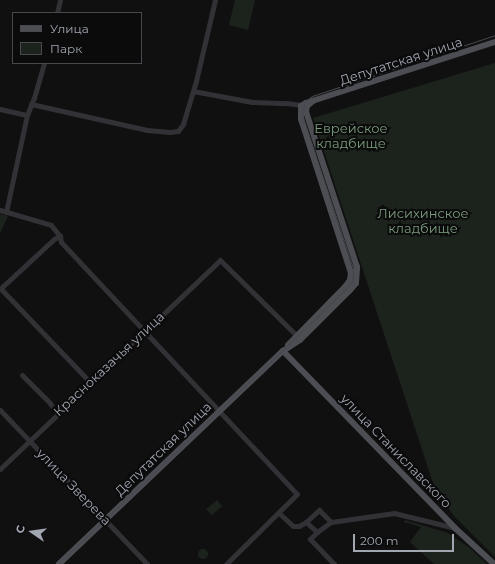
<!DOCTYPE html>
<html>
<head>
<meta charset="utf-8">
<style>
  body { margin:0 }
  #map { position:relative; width:495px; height:564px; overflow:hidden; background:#101011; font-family:Montserrat,sans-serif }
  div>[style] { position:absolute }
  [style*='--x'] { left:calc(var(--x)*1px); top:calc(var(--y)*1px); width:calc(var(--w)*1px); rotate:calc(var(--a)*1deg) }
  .green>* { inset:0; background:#1c231d; transform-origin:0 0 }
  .round { border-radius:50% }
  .minor-tunnel>* { height:5px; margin-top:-2.5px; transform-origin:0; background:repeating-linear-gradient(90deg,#2d2e31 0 5px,transparent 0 7.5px) }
  .minor>* { height:5px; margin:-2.5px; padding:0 2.5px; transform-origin:2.5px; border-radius:2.5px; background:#313136 }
  .major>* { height:6px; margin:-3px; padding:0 3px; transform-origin:3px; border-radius:3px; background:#4d4e54 }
  .tram>* { height:1px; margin:-0.5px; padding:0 0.5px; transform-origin:0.5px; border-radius:0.5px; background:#48494f }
  span { translate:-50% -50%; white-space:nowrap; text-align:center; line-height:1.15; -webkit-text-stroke:4px #0b0b0c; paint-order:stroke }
  .street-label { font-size:13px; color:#a1a6b1 }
  .park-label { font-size:13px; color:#799c7c }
  .legend { position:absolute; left:12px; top:12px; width:130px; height:52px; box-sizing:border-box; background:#0b0b0c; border:1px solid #47494e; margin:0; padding:5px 7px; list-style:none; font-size:12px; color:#a1a6b1 }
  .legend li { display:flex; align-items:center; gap:8px; height:20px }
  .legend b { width:20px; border:1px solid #47494e }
  .north { position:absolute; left:12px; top:512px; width:40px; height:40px; -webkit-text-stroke:3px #0b0b0c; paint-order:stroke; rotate:283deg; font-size:11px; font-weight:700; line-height:16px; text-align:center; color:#a1a6b1 }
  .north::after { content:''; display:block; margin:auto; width:14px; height:18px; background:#a1a6b1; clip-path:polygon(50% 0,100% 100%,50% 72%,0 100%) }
  .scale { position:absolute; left:353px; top:534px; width:101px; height:18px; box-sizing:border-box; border:2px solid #a1a6b1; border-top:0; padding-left:5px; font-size:12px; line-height:14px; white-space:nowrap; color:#a1a6b1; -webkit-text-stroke:3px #0b0b0c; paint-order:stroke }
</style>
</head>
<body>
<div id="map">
  <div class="green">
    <i style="clip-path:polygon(235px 0,255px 0,248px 30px,229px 25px)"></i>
    <i style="clip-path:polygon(495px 63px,495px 557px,454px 516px,435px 489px,313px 118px)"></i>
    <i style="clip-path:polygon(0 214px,8px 216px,0 233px)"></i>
    <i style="left:217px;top:500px;width:8px;height:14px;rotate:50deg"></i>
    <i style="clip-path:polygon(405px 520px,448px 533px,471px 549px,487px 564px,434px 564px,410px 542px,421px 527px,404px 522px)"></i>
    <i class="round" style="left:198px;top:549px;width:10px;height:10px"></i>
  </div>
  <div class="minor-tunnel">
    <i style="--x:50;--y:403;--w:8;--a:50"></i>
  </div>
  <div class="minor">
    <i style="--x:57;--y:13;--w:13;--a:-77"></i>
    <i style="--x:193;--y:91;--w:60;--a:10.6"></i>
    <i style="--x:252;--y:102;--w:34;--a:2"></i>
    <i style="--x:286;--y:103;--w:16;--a:7"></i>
    <i style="--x:31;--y:104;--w:119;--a:12.6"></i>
    <i style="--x:147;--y:130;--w:23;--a:5"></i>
    <i style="--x:170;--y:132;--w:8;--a:-7"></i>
    <i style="--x:178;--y:131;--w:9;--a:-54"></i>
    <i style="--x:183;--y:124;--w:45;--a:-73.2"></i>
    <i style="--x:196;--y:81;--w:83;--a:-76.8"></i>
    <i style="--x:0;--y:109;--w:28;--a:13"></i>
    <i style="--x:0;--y:210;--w:53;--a:16.4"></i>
    <i style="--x:51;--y:225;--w:14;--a:51"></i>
    <i style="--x:60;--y:236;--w:6;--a:81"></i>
    <i style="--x:61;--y:242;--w:345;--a:46.9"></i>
    <i style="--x:297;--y:494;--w:100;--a:135.4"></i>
    <i style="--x:6;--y:212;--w:99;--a:-77.8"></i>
    <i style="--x:27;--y:115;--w:18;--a:-68"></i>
    <i style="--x:34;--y:98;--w:36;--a:-74"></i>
    <i style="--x:0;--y:289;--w:74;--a:-42.8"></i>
    <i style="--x:54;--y:239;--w:7;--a:-27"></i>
    <i style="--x:1;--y:289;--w:129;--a:46.3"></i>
    <i style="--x:22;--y:375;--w:40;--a:45"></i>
    <i style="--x:0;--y:410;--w:213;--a:46.3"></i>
    <i style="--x:0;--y:469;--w:303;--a:-43.5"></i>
    <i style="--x:220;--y:260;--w:111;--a:44.6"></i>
    <i style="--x:279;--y:513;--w:19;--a:43"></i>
    <i style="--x:293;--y:526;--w:6;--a:0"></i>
    <i style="--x:299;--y:526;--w:8;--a:-30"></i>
    <i style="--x:306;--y:522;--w:15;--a:42"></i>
    <i style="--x:317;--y:532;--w:10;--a:135"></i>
    <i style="--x:310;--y:539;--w:35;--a:46"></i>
    <i style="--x:306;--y:522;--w:18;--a:-43"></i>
    <i style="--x:319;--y:510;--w:17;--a:45"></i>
    <i style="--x:331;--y:522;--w:64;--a:-8.1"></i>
    <i style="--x:394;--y:513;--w:63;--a:13.8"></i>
    <i style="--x:317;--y:532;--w:17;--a:-36"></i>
  </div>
  <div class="major">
    <i style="--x:288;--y:345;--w:81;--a:-45.5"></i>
    <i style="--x:345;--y:287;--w:9;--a:-54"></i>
    <i style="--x:350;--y:280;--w:7;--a:-82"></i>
    <i style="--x:351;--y:273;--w:162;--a:-108"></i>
    <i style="--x:301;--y:119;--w:13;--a:-90"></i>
    <i style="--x:301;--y:106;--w:6;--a:-31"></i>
    <i style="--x:306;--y:103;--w:199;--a:-17.9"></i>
    <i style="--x:283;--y:351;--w:247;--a:45.8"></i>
    <i style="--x:455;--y:528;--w:53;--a:42.7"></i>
    <i style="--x:59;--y:564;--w:309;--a:-43.6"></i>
    <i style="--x:283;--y:351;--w:20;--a:-33"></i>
    <i style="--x:300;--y:340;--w:71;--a:-45"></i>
    <i style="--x:350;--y:290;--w:9;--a:-49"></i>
    <i style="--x:356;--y:283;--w:16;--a:-86"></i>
    <i style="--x:357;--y:267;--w:163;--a:-108.2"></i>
    <i style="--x:306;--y:112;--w:6;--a:-81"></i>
    <i style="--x:307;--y:106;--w:8;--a:-40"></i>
  </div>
  <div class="tram">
    <i style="--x:58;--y:564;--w:311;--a:-43.6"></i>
    <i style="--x:283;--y:350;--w:97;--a:-44.6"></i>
    <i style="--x:352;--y:282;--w:14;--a:-86"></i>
    <i style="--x:353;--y:268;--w:155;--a:-108.4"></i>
    <i style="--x:304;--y:121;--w:9;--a:-103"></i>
    <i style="--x:302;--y:112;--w:10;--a:-73"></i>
    <i style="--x:305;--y:102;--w:9;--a:-41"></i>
    <i style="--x:312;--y:96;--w:193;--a:-18.4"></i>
  </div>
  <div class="street-label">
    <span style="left:401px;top:61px;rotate:-18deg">Депутатская улица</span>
    <span style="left:109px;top:364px;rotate:-43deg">Красноказачья улица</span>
    <span style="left:163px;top:449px;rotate:-44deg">Депутатская улица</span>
    <span style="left:396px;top:451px;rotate:46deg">улица Станиславского</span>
    <span style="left:74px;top:487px;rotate:46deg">улица Зверева</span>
  </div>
  <div class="park-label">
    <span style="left:351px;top:136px">Еврейское<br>кладбище</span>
    <span style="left:423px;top:221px">Лисихинское<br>кладбище</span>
  </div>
  <ul class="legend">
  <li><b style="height:5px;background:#4d4e54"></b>Улица</li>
  <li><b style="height:11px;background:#1c231d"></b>Парк</li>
  </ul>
  <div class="north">С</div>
  <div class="scale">200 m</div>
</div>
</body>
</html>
